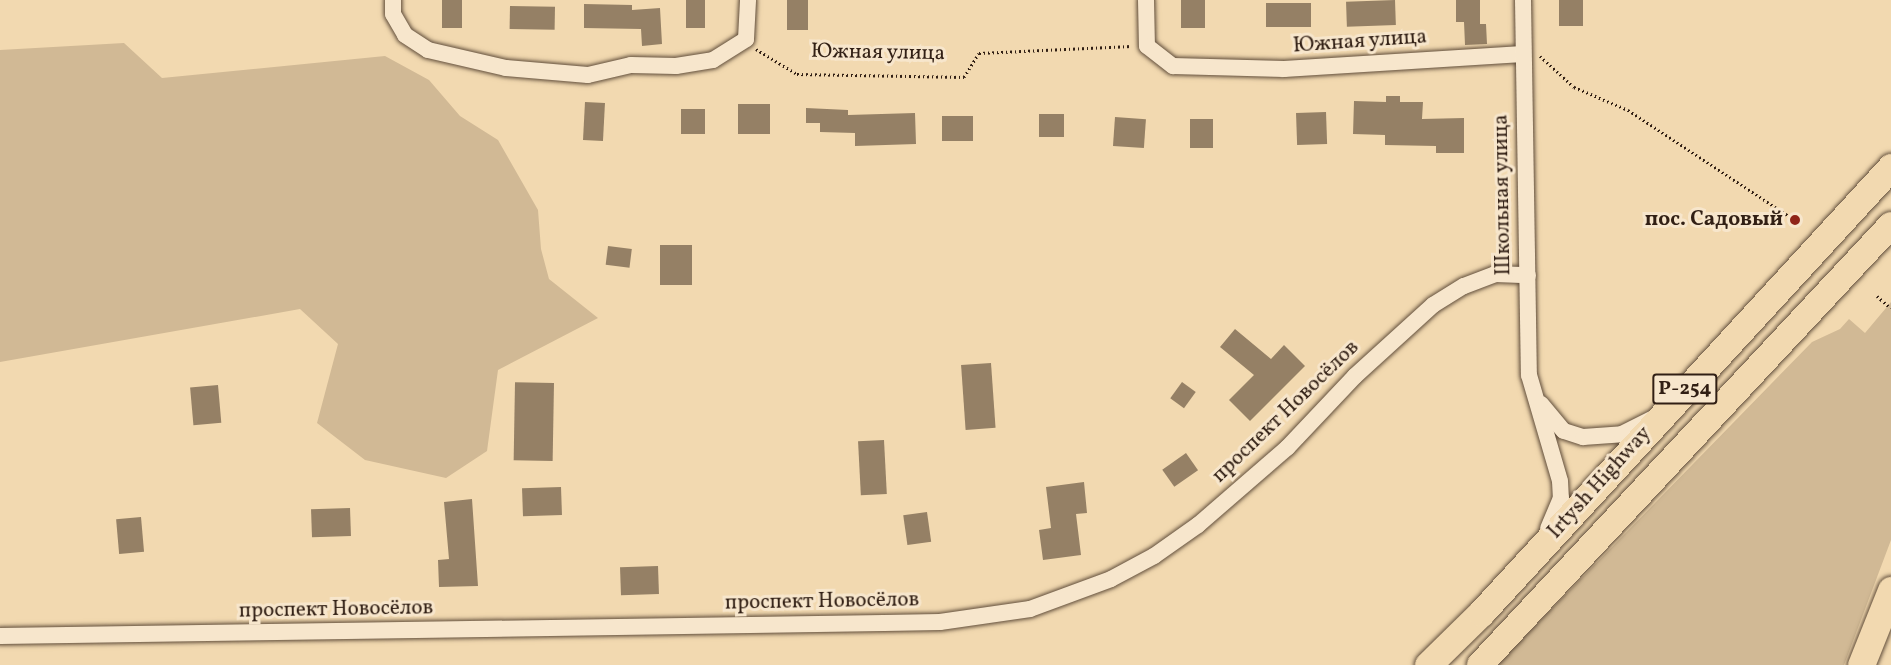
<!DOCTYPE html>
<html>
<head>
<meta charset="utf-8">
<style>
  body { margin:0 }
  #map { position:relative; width:1891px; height:665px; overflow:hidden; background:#f2d9b0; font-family:Vollkorn,serif }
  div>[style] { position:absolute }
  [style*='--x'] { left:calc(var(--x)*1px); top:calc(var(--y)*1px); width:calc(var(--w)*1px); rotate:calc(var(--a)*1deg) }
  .green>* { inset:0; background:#d1b995 }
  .building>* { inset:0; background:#958065; transform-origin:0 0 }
  .path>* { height:3px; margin-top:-1.5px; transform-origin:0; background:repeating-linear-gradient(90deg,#311f14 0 1.5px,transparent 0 4.5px) }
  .roads { filter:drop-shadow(0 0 2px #614e3b) drop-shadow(0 0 2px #614e3b) }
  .minor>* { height:16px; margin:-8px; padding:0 8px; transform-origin:8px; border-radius:8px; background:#f7e6cc }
  .primary>* { height:26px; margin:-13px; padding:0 13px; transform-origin:13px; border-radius:13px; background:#f2d9b0 }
  .trunk>* { height:27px; margin:-13.5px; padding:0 13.5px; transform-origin:13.5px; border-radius:13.5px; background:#f2d9b0 }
  .dots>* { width:16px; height:16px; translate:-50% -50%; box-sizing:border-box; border:3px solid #f7e6cc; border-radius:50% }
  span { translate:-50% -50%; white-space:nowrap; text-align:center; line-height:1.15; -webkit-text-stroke:6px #f7e6cc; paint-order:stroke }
  .shield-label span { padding:2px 4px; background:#f7e6cc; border:2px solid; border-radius:4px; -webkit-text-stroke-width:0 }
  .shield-label { font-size:20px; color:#311f14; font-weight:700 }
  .street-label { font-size:21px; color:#311f14 }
  .poi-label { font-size:21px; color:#311f14; font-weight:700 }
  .right { translate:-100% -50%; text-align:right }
</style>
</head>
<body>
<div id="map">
  <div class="green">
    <i style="clip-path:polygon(124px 43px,162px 78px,385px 56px,429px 80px,460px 116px,498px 140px,538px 210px,541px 249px,549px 279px,598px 318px,498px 370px,487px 451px,446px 478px,365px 460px,317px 423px,338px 344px,300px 309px,0 362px,0 50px)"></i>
    <i style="clip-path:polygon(1891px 302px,1891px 540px,1844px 665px,1497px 665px,1812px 342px,1840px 329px,1849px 319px,1865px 333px)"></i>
  </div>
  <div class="building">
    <i style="left:442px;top:0;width:20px;height:28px"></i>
    <i style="left:686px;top:0;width:19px;height:28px"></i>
    <i style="left:787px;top:0;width:21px;height:30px"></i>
    <i style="left:1181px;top:0;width:24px;height:28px"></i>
    <i style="left:1395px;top:0;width:25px;height:49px;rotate:88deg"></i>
    <i style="clip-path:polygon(1456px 0,1480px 0,1480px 24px,1486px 24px,1487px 44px,1465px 45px,1464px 22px,1456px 22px)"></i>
    <i style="left:1559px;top:0;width:24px;height:26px"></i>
    <i style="left:1311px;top:3px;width:24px;height:45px;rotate:90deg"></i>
    <i style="clip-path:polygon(584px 4px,632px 5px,632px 10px,660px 8px,662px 44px,642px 46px,641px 29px,584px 28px)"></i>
    <i style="left:510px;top:6px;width:45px;height:23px;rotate:1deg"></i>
    <i style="clip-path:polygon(1386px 96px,1400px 96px,1400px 102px,1423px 102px,1422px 119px,1464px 118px,1464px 153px,1436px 153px,1436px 146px,1385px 145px,1385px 135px,1353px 134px,1354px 101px,1386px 102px)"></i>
    <i style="left:585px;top:102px;width:20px;height:38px;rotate:3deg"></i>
    <i style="left:738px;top:104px;width:32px;height:30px"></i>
    <i style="clip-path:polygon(806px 108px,848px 110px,848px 115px,915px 113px,916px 144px,855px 146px,855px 133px,820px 132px,820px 123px,806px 123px)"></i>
    <i style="left:705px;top:109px;width:25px;height:24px;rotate:90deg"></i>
    <i style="left:1326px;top:112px;width:32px;height:30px;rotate:88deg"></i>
    <i style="left:1039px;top:114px;width:25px;height:23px"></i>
    <i style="left:942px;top:116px;width:31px;height:25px"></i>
    <i style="left:1115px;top:117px;width:31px;height:29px;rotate:4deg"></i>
    <i style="left:1190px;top:119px;width:23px;height:29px"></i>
    <i style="left:692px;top:245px;width:40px;height:32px;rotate:90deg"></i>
    <i style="left:608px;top:246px;width:24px;height:19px;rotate:7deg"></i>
    <i style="clip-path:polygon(1235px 329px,1271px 359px,1284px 345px,1305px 366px,1250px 421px,1229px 400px,1254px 375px,1220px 347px)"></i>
    <i style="left:991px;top:363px;width:65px;height:30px;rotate:86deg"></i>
    <i style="left:1182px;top:382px;width:17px;height:20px;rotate:36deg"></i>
    <i style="left:554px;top:383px;width:78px;height:39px;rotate:91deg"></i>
    <i style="left:218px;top:385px;width:38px;height:28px;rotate:85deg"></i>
    <i style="left:884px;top:440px;width:54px;height:26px;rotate:87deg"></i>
    <i style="left:1186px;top:453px;width:21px;height:29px;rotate:55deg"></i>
    <i style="clip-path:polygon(1084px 482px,1087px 513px,1076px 514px,1081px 555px,1043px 560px,1039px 530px,1051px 528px,1046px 487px)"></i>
    <i style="left:561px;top:487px;width:28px;height:39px;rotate:88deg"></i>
    <i style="clip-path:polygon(472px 499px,478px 586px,439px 587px,438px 560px,449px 559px,444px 502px)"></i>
    <i style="left:350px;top:508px;width:28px;height:39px;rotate:88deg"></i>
    <i style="left:927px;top:512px;width:30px;height:24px;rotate:82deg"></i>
    <i style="left:141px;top:517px;width:35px;height:25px;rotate:85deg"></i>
    <i style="left:658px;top:566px;width:28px;height:38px;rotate:88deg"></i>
  </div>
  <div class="path">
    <i style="--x:756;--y:49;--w:48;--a:31.4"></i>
    <i style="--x:797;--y:74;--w:167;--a:1"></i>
    <i style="--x:964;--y:77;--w:28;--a:-58"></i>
    <i style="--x:979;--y:53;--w:153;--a:-2.6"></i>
    <i style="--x:1540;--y:56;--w:46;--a:42.4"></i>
    <i style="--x:1574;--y:87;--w:59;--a:23.1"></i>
    <i style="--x:1628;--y:110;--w:196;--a:33.4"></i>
    <i style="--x:1877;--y:296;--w:18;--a:41"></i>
  </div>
  <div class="roads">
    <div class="minor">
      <i style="--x:393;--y:0;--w:14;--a:90"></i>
      <i style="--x:393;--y:14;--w:24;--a:60"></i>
      <i style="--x:405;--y:35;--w:27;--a:33"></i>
      <i style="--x:428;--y:50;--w:80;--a:13"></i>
      <i style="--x:506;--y:68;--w:82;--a:4.9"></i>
      <i style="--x:588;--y:75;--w:44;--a:-13.1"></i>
      <i style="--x:631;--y:65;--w:45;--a:1.3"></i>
      <i style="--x:676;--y:66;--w:37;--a:-9"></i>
      <i style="--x:713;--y:60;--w:39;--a:-32"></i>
      <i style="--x:746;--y:39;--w:39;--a:-87"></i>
      <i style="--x:1146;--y:0;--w:46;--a:88.8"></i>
      <i style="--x:1147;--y:46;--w:33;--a:38"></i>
      <i style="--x:1173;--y:66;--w:111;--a:1.5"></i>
      <i style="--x:1284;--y:69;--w:239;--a:-3.6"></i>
      <i style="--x:1523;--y:0;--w:375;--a:89.1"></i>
      <i style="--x:1529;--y:375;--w:110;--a:73.7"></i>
      <i style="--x:1560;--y:481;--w:17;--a:87"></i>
      <i style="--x:1561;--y:498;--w:33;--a:113"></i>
      <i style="--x:1541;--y:404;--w:35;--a:50"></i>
      <i style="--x:1564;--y:431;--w:20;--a:18"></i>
      <i style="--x:1583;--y:437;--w:39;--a:-4"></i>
      <i style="--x:1622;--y:434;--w:33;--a:-27"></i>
      <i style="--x:0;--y:636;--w:884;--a:-0.84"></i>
      <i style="--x:884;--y:623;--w:56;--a:-1"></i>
      <i style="--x:940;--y:622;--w:91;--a:-8.2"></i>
      <i style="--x:1030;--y:609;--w:86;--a:-20.3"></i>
      <i style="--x:1111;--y:579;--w:49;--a:-28.1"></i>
      <i style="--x:1154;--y:556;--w:54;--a:-35.2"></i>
      <i style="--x:1198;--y:525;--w:118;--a:-40.9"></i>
      <i style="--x:1287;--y:448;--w:99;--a:-46.6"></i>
      <i style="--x:1355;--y:376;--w:105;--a:-42.3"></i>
      <i style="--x:1433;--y:305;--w:36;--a:-32"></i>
      <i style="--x:1464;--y:286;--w:33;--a:-21"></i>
      <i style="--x:1495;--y:274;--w:33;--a:2"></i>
    </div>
    <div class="primary">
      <i style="--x:1480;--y:665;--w:602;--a:-46.95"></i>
    </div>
    <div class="trunk">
      <i style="--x:1428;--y:665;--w:74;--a:-44.5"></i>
      <i style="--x:1481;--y:613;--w:606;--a:-47.41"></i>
      <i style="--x:1861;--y:665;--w:81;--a:-68.2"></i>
    </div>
  </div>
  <div class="dots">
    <i style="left:1795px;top:220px;background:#8f2418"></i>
  </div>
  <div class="shield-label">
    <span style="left:1685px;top:389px">Р-254</span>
  </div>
  <div class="street-label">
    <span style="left:1360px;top:42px;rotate:-4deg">Южная улица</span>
    <span style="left:878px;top:53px;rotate:1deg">Южная улица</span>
    <span style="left:1503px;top:195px;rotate:-91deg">Школьная улица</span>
    <span style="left:1286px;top:412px;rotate:-44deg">проспект Новосёлов</span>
    <span style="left:1600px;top:483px;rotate:-48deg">Irtysh Highway</span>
    <span style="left:822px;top:602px;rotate:-1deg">проспект Новосёлов</span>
    <span style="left:336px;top:610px;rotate:-1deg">проспект Новосёлов</span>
  </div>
  <div class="poi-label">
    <span class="right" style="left:1783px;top:220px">пос. Садовый</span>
  </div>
</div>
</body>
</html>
